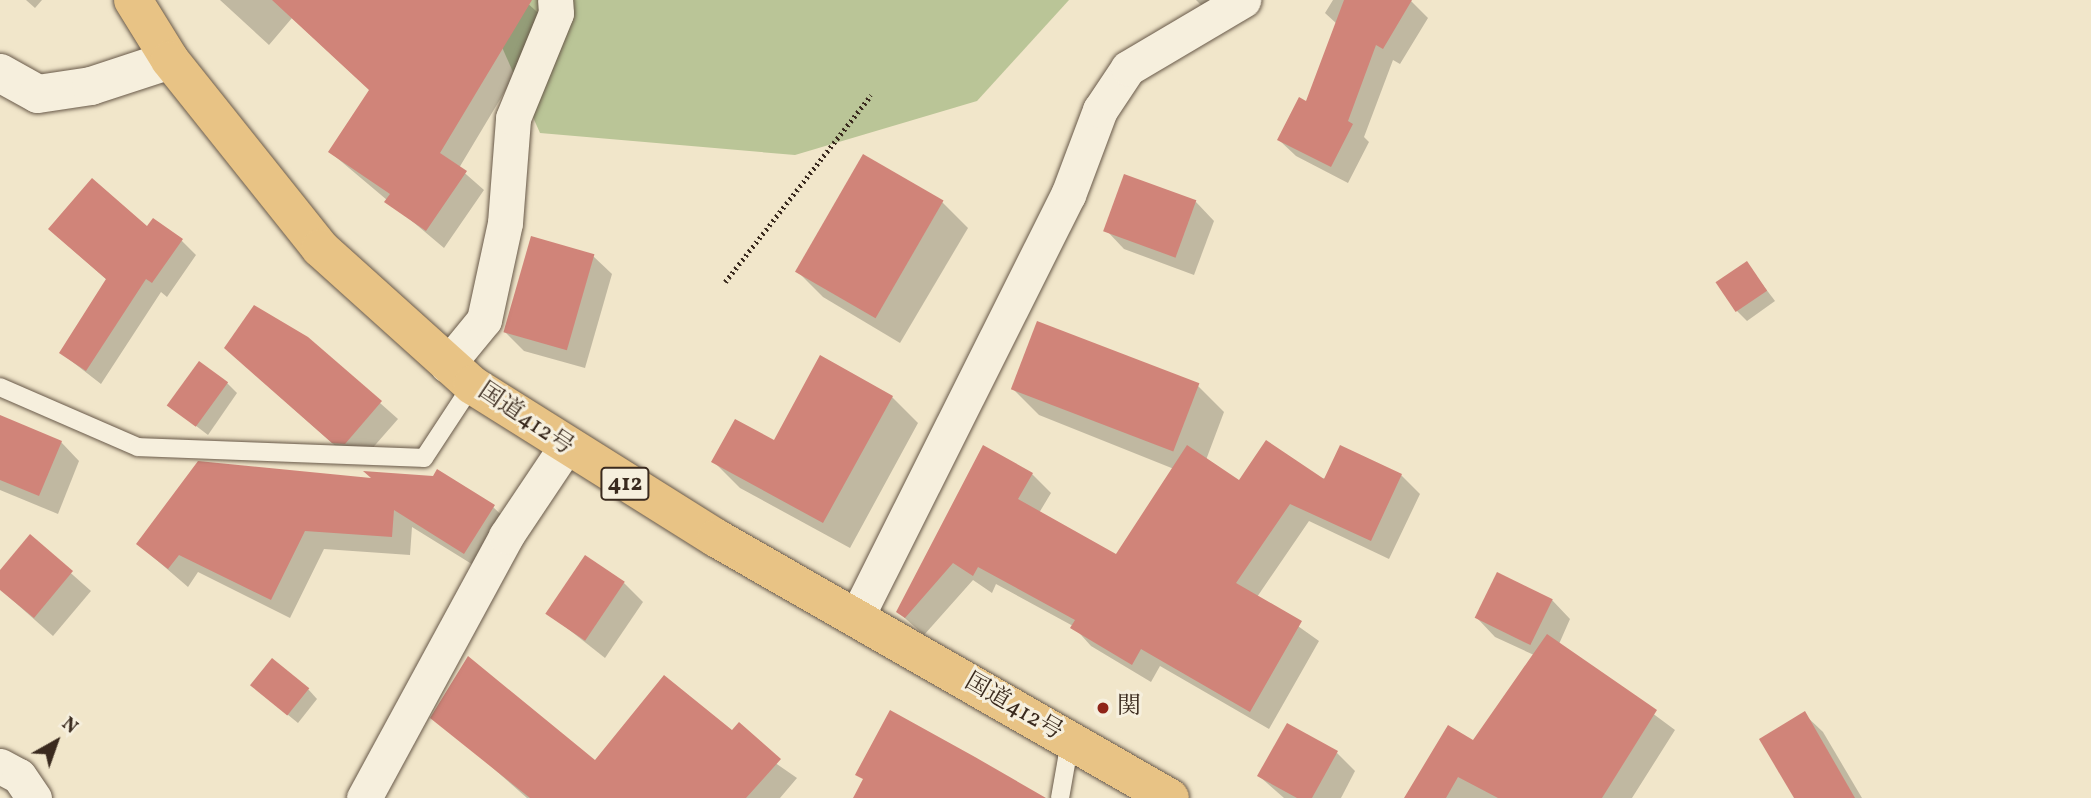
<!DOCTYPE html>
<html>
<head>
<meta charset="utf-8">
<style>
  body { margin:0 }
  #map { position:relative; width:2091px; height:798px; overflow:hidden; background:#f1e6ca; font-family:Vollkorn,"Noto Serif JP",serif }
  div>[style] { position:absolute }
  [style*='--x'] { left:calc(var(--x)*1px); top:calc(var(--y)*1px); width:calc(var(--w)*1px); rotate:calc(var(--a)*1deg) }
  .green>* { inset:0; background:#bac597 }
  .shadow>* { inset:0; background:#0003 }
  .building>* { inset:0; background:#d08479; transform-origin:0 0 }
  .path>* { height:4.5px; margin-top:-2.25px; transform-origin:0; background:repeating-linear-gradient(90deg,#3a2a1e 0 2px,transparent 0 5.5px) }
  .roads { filter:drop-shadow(0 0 2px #685949) drop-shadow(0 0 2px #685949) }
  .service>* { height:18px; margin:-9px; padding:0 9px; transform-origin:9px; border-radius:9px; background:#f6efdd }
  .minor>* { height:35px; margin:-17.5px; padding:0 17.5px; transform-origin:17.5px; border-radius:17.5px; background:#f6efdd }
  .secondary>* { height:38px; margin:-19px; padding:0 19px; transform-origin:19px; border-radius:19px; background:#f6efdd }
  .trunk>* { height:38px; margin:-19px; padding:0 19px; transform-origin:19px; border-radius:19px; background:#e8c385 }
  .dots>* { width:19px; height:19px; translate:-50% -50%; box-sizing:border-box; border:4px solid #f6efdd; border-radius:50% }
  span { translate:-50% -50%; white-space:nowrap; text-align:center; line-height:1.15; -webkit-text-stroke:6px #f6efdd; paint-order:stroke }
  .shield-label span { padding:2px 5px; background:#f6efdd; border:2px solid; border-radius:5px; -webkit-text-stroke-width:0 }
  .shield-label { font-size:23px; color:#3a2a1e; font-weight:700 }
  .street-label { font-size:24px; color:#3a2a1e }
  .poi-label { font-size:24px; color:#3a2a1e }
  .left { translate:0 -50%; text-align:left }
  .north { position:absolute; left:21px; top:707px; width:70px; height:70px; -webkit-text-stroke:5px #f6efdd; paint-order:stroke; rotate:40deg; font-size:19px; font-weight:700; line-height:28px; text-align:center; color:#3a2a1e }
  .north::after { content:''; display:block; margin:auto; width:24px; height:32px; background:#3a2a1e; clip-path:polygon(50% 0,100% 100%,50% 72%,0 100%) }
</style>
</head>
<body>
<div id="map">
  <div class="green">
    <i style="clip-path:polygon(481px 0,1069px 0,977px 101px,795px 155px,540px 133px)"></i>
  </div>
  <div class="shadow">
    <i style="clip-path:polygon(26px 0,42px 0,35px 8px)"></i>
    <i style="clip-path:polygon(220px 0,524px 0,547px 21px,459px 168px,484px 190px,444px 248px,330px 152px,371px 91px,292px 18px,269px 45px)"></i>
    <i style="clip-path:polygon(1196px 0,1223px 0,1206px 10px)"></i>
    <i style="clip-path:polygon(1333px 0,1410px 0,1428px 18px,1400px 64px,1393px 60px,1364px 137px,1369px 142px,1348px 183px,1296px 156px,1279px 140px,1307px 103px,1337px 24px,1325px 13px)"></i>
    <i style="clip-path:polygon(942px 202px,968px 228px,900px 343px,823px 297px,797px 271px)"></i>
    <i style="clip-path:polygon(1196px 202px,1214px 221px,1194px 275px,1124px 249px,1106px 230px)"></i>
    <i style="clip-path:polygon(147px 229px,181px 240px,196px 255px,167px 297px,161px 292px,101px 384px,61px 353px,107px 280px,65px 243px)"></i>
    <i style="clip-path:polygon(593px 256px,612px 274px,585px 368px,524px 351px,505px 332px)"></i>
    <i style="clip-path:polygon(1747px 264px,1775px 301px,1747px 321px,1737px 311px)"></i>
    <i style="clip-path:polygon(1038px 323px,1198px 386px,1224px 412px,1206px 460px,1240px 482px,1401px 475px,1420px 494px,1389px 559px,1309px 521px,1257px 597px,1319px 641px,1269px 729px,1160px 666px,1151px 682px,1091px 646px,1073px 626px,996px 584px,992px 593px,973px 580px,924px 635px,898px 612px,1032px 474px,1051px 493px,1039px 513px,1117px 556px,1174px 469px,1039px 415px,1013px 389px)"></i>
    <i style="clip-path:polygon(307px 338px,398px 419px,362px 460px,350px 459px,243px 364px)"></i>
    <i style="clip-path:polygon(821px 358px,892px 397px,918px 423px,850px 548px,740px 488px,714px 462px,774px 443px)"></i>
    <i style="clip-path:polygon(227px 383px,237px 393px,208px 435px,170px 406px)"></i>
    <i style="clip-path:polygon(0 417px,61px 442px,79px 461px,58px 514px,0 490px)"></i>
    <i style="clip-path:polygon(374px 480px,493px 507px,512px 525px,483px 571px,412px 527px,410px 555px,324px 549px,290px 618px,198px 572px,188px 587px,138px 544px)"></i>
    <i style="clip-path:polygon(30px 537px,91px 591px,53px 636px,0 589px,0 572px)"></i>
    <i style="clip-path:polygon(624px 583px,643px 602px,605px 658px,548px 613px)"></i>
    <i style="clip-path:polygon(1552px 600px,1570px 619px,1559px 644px,1675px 730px,1632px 798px,1406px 798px,1473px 742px,1534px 655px,1495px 637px,1477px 618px)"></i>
    <i style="clip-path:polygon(308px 689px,317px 699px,298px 723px,261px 693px)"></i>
    <i style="clip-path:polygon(1804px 714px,1823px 732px,1862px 798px,1796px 798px)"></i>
    <i style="clip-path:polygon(453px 733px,595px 763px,732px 733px,797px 778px,780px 798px,527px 798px)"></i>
    <i style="clip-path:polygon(1337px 753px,1355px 771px,1341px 798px,1284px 798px,1259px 776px)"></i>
  </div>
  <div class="building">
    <i style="clip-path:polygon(272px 0,532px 0,440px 153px,467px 171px,426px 231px,384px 202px,390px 194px,328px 152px,369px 90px)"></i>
    <i style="clip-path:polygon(1344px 0,1412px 0,1383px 49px,1376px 45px,1348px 121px,1353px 124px,1331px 167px,1277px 140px,1299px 97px,1306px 101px)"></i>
    <i style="left:863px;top:154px;width:93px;height:136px;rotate:30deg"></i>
    <i style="left:1124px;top:174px;width:77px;height:61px;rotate:20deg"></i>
    <i style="clip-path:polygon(92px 178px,147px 226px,153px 218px,183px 239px,152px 283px,146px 279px,86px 371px,59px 353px,106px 279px,48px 229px)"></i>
    <i style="left:531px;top:236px;width:66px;height:100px;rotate:16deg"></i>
    <i style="left:1747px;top:261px;width:36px;height:38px;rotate:56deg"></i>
    <i style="clip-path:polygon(254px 305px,308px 337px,382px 401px,345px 444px,332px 443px,224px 348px)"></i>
    <i style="left:1037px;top:321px;width:174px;height:73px;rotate:21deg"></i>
    <i style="clip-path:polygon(820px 355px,893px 396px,823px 523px,711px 462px,735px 419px,774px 440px)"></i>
    <i style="left:199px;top:361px;width:36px;height:55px;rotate:36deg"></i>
    <i style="clip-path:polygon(0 415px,62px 441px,39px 496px,0 480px)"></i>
    <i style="clip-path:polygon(1266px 440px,1324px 479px,1340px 445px,1402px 474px,1371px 541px,1290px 504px,1236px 583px,1302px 621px,1250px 712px,1141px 649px,1132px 665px,1070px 628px,1075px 620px,978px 567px,973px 576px,953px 563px,905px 618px,896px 612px,983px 445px,1033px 473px,1018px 499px,1116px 554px,1187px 445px,1239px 480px)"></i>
    <i style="clip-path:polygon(198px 461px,371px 478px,363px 471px,433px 476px,437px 469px,495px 505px,464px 554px,394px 510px,392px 537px,305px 531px,271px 600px,179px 555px,168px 569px,136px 544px)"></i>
    <i style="clip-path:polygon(30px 534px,73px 571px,34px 618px,0 590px,0 570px)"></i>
    <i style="left:585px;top:555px;width:48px;height:71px;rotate:34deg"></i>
    <i style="left:1497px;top:572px;width:62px;height:51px;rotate:26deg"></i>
    <i style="clip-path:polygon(1547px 634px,1657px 710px,1602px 798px,1498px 798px,1458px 777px,1446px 798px,1404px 798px,1448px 725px,1473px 740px)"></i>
    <i style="clip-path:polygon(468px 656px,595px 760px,664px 675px,732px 730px,739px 722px,781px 759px,746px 798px,530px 798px,430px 718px)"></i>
    <i style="left:272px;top:658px;width:48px;height:35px;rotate:39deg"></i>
    <i style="clip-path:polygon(890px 710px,975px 757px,1046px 798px,853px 798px,863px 779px,855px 775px)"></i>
    <i style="clip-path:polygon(1805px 711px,1855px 798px,1794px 798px,1759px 739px)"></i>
    <i style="clip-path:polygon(1287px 723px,1338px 751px,1312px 798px,1297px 798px,1257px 776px)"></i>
  </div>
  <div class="path">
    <i style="--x:725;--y:282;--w:237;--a:-52"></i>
  </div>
  <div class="roads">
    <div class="service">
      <i style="--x:0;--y:387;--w:150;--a:23.5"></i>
      <i style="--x:138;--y:447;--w:286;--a:2.2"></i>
      <i style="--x:424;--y:458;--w:87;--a:-56.7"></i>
      <i style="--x:1060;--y:798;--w:58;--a:-80"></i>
    </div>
    <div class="minor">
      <i style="--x:447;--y:365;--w:58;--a:-50.6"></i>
      <i style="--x:484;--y:320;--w:99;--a:-77.8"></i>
      <i style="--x:505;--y:223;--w:105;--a:-85.6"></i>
      <i style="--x:513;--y:118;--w:113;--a:-67.7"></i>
      <i style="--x:556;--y:13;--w:13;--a:-94"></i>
      <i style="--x:857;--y:616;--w:471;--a:-63.4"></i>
      <i style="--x:1068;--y:195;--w:91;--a:-69.4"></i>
      <i style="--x:1100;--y:110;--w:50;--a:-56.3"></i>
      <i style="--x:1128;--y:68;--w:134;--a:-30.6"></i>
      <i style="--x:0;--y:766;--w:21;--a:28"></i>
      <i style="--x:19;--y:776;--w:27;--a:56"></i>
      <i style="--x:364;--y:798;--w:298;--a:-61.5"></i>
      <i style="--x:506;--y:536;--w:106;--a:-56.2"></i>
    </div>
    <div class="secondary">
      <i style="--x:0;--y:73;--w:43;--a:28.9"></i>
      <i style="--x:38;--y:94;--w:54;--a:-8.6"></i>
      <i style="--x:91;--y:86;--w:83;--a:-18.2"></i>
    </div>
    <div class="trunk">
      <i style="--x:133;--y:0;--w:70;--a:58.3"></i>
      <i style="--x:170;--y:60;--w:241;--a:51.4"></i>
      <i style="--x:320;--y:248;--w:205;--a:42"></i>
      <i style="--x:472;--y:385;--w:288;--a:32.1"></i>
      <i style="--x:716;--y:538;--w:523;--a:29.8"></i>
    </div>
  </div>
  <div class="dots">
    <i style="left:1103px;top:708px;background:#8f2418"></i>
  </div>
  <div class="shield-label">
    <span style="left:625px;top:484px">412</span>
  </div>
  <div class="street-label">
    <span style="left:525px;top:420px;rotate:34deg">国道412号</span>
    <span style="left:1013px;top:708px;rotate:30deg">国道412号</span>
  </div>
  <div class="poi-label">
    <span class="left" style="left:1117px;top:708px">関</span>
  </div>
  <div class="north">N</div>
</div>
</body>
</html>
